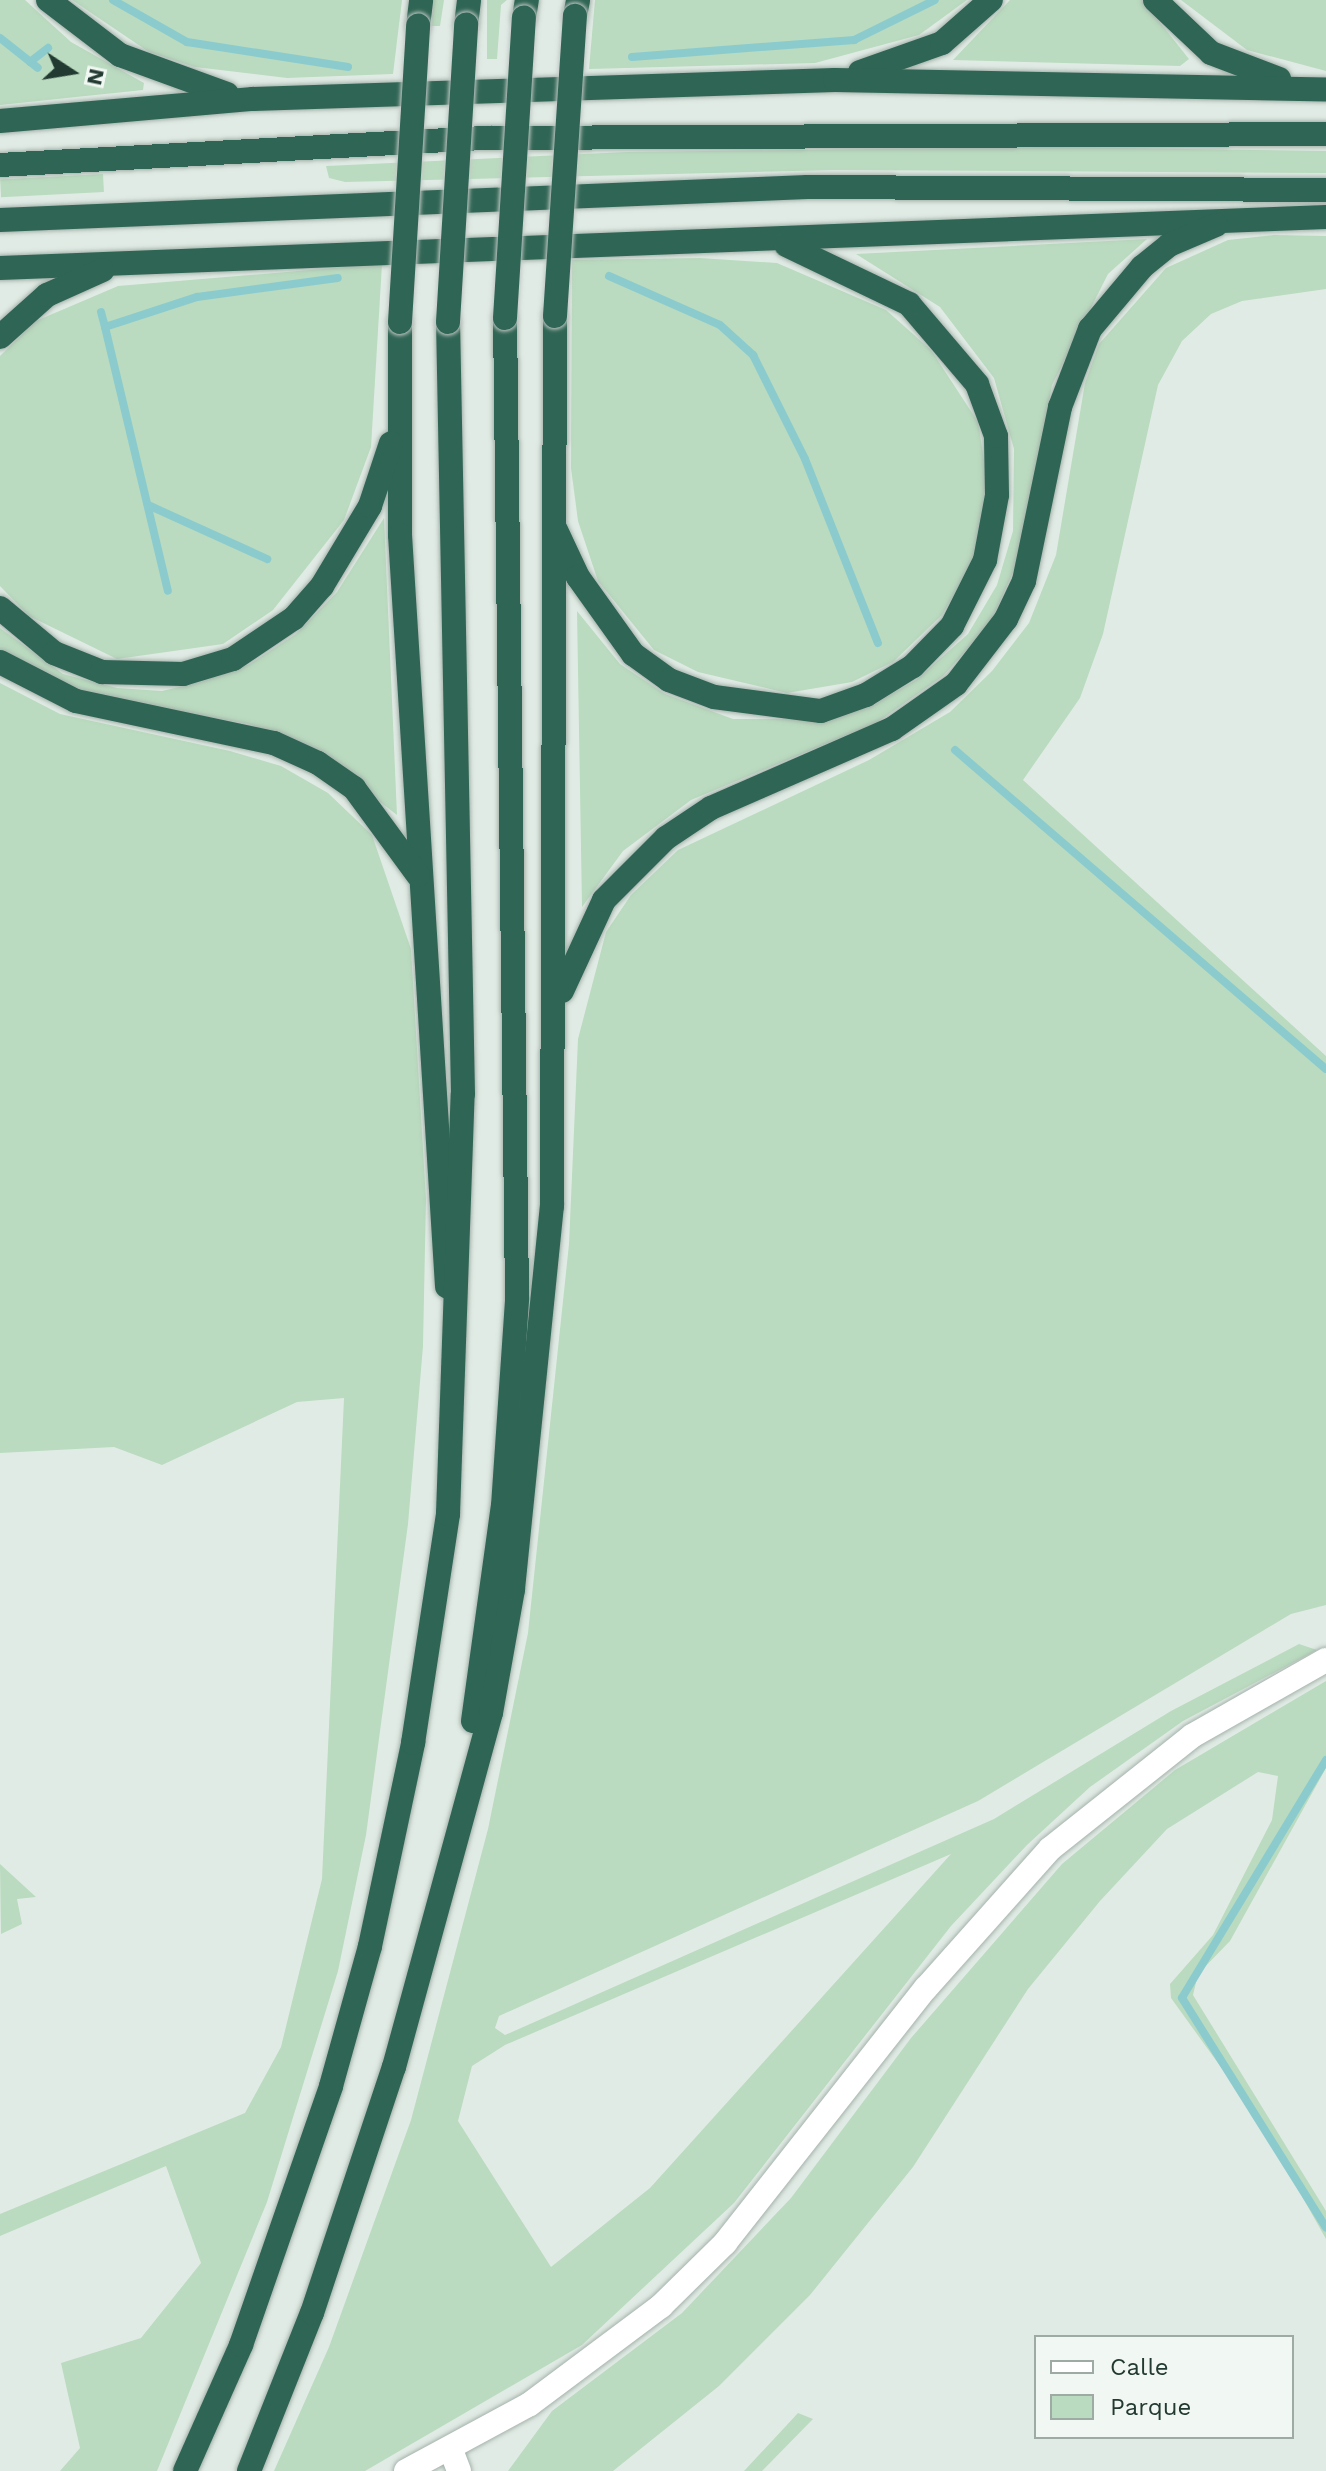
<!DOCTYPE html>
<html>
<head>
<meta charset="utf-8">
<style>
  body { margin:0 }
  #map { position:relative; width:1326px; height:2471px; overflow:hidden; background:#e1ebe5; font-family:"Work Sans",sans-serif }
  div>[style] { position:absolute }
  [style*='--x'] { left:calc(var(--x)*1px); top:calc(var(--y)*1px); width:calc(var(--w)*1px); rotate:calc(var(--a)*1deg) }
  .green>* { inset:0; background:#badbbf; transform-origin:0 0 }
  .stream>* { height:8px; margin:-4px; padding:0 4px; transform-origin:4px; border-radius:4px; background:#8bcbce }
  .roads { filter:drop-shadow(0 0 2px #a4b2ab) drop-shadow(0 0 2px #a4b2ab) }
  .street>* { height:24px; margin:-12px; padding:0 12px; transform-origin:12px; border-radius:12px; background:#fff }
  .secondary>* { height:24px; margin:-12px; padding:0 12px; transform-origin:12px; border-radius:12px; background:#fff }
  .highway>* { height:24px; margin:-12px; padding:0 12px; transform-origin:12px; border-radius:12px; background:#2f6554 }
  .bridges { filter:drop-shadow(0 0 2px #c1c8c5) drop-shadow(0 0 2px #c1c8c5) }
  .highway-bridge>* { height:24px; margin:-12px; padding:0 12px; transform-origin:12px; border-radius:12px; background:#2f6554 }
  span { translate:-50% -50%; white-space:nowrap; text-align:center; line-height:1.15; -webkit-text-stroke:7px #f1f7f3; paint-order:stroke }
  .legend { position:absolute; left:1034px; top:2335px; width:260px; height:104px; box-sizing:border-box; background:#f1f7f3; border:2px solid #9eaba5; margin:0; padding:10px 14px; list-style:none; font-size:24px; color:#223a31 }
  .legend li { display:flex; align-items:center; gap:16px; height:40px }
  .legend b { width:40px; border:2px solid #9eaba5 }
  .north { position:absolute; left:32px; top:32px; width:80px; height:80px; -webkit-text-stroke:6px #f1f7f3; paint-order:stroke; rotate:102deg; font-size:22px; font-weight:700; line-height:32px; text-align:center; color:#223a31 }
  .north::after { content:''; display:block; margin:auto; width:28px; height:36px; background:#223a31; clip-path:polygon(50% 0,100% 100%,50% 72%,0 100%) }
</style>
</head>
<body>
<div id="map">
  <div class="green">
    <i style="clip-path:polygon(0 0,25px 0,71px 42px,144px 83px,143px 90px,0 105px)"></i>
    <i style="clip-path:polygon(72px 0,402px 0,393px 74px,287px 78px,195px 67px,149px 52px)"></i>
    <i style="clip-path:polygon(434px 0,444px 0,440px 26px,431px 26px)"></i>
    <i style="clip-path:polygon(487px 0,507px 0,501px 5px,497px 59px,487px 59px)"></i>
    <i style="clip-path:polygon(595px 0,967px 0,919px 35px,815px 63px,589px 69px)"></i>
    <i style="clip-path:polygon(1010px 0,1142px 0,1189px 59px,1180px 66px,953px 60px)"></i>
    <i style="clip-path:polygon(1181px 0,1326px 0,1326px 71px,1247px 50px)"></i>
    <i style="clip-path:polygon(1048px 147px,1326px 151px,1326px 173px,834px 170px,345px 182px,329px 178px,326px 166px,627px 152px)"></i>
    <i style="left:103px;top:174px;width:18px;height:103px;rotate:87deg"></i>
    <i style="clip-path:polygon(evenodd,1274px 235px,1326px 236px,1326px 289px,1242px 301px,1211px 314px,1182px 341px,1158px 385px,1103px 634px,1080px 698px,1023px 780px,1326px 1056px,1326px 1605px,1291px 1614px,978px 1801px,499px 2016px,495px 2028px,505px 2035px,994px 1819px,1171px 1711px,1299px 1644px,1317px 1650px,1183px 1721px,1090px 1787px,1027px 1845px,951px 1926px,734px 2203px,582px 2345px,365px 2471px,274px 2471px,329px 2347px,411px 2120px,488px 1829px,528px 1633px,569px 1244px,578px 1039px,606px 932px,631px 895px,678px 850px,869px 760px,950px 712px,992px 671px,1029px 623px,1056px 555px,1085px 383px,1099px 344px,1166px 268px,1228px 240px,1274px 235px,951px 1854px,650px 2188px,551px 2267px,458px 2121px,472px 2066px,505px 2045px,951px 1854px)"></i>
    <i style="clip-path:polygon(1147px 239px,1108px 274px,1052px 385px,1022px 552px,990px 624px,943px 676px,876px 723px,691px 800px,623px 851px,582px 907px,577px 611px,620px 664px,665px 694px,733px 719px,804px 719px,867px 708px,916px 680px,968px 634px,997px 585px,1013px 531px,1014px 449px,994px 378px,940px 307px,856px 254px)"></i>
    <i style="clip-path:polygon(700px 258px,777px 263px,886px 310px,931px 350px,978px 422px,987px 479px,977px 556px,942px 615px,893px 662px,852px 682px,787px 693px,698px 672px,654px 650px,598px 581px,578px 521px,571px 468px,572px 260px)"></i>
    <i style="clip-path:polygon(382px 264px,371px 447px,344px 520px,273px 610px,223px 644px,117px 659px,29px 616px,0 586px,0 356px,36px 321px,118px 286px)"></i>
    <i style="clip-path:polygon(384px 518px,397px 815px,312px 749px,249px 724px,93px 697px,0 650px,0 628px,63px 674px,117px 688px,162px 691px,204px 681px,250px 664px,296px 634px,337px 592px)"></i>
    <i style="clip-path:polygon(0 683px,60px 714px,230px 751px,281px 766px,328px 793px,372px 835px,411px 949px,426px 1199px,423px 1346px,408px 1524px,366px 1835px,338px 1971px,267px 2202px,157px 2471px,60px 2471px,80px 2448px,61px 2363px,141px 2338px,201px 2263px,166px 2166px,0 2236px,0 2214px,245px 2113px,281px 2047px,322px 1879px,344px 1398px,297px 1402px,162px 1465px,114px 1447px,0 1453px)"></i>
    <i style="clip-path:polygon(1326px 1681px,1326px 1768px,1230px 1941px,1198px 1974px,1193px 1995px,1326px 2211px,1326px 2239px,1259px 2120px,1171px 1998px,1170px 1984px,1213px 1935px,1272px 1820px,1278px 1776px,1258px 1772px,1167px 1829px,1100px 1901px,1028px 1989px,913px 2167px,810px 2295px,719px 2386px,613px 2471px,508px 2471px,552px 2411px,682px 2313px,791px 2198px,911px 2038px,1062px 1864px,1175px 1770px)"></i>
    <i style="clip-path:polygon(0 1864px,36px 1897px,17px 1899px,22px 1924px,1px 1934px)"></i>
    <i style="clip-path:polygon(798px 2413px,813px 2419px,762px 2471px,744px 2471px)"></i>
  </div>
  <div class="stream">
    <i style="--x:113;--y:0;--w:85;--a:29.6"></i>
    <i style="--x:187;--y:42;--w:163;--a:8.8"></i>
    <i style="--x:0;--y:38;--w:48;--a:38.3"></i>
    <i style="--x:632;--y:57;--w:223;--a:-4.4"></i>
    <i style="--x:854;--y:40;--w:90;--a:-26.3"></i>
    <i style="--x:30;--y:62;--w:23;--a:-38"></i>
    <i style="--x:609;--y:276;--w:121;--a:23.8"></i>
    <i style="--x:720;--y:325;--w:45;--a:42.3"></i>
    <i style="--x:753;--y:355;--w:116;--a:63.4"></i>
    <i style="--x:805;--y:459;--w:198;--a:68.4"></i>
    <i style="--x:101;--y:312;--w:16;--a:75"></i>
    <i style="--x:105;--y:327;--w:97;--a:-18.1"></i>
    <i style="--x:197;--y:297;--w:142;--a:-7.7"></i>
    <i style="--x:105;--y:327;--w:271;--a:76.6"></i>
    <i style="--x:148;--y:505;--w:131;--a:24.4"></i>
    <i style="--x:955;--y:750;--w:489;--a:40.7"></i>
    <i style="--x:1326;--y:1760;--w:278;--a:121.2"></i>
    <i style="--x:1182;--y:1998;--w:271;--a:57.9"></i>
  </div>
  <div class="roads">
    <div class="street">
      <i style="--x:451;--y:2450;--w:22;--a:69"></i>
    </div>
    <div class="secondary">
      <i style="--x:406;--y:2471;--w:141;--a:-28.4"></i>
      <i style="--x:530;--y:2404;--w:164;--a:-36.8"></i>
      <i style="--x:661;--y:2306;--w:90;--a:-44.5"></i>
      <i style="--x:725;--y:2243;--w:325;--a:-51.8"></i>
      <i style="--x:926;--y:1988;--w:186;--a:-48.3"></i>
      <i style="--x:1050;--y:1849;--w:181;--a:-38.5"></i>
      <i style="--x:1192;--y:1736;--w:154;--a:-29.6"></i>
    </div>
    <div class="highway">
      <i style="--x:48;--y:0;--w:91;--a:37.4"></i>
      <i style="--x:120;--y:55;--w:114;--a:20"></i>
      <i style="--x:1155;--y:0;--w:77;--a:43.4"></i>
      <i style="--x:1211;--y:53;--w:73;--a:20.9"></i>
      <i style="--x:575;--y:16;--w:16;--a:-79"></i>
      <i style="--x:524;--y:18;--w:18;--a:-81"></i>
      <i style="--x:466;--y:25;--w:25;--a:-83"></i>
      <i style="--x:418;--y:26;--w:26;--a:-83"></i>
      <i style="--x:860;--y:72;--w:87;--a:-19.5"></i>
      <i style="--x:942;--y:43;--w:65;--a:-41.3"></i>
      <i style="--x:0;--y:121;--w:254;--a:-5"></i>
      <i style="--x:253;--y:99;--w:582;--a:-1.87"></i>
      <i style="--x:835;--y:80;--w:491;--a:1.1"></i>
      <i style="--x:0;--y:165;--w:489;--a:-3.2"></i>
      <i style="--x:488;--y:138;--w:838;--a:-0.27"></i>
      <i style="--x:0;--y:220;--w:808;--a:-2.34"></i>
      <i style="--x:807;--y:187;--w:519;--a:0.33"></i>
      <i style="--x:0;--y:268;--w:1327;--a:-2.2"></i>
      <i style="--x:400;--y:322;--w:213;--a:90"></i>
      <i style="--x:400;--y:535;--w:753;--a:86.42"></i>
      <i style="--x:0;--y:337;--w:63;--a:-41.8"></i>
      <i style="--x:47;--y:295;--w:61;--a:-24.1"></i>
      <i style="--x:556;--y:530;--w:52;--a:64.9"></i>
      <i style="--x:578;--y:577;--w:95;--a:54.5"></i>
      <i style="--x:633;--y:654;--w:44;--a:35.8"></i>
      <i style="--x:669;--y:680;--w:48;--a:20.7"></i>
      <i style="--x:714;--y:697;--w:108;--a:7.5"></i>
      <i style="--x:821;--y:711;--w:48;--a:-19.6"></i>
      <i style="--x:866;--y:695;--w:55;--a:-31.7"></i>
      <i style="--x:913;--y:666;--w:56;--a:-45.7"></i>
      <i style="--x:952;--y:626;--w:74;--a:-63.4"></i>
      <i style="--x:985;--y:560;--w:66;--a:-79.5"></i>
      <i style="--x:997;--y:495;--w:59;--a:-91"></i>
      <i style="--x:996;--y:436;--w:55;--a:-110.1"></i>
      <i style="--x:977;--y:384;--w:105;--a:-130.4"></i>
      <i style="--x:909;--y:304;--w:136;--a:-154.4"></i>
      <i style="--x:0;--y:608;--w:70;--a:39.8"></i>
      <i style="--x:54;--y:653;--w:52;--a:21.6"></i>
      <i style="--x:102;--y:672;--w:81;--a:1.4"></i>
      <i style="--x:183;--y:674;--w:52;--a:-16.7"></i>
      <i style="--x:233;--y:659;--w:73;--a:-33.9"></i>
      <i style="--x:294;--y:618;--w:43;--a:-48.8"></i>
      <i style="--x:322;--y:586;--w:93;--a:-59"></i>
      <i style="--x:370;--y:506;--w:66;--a:-71.6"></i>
      <i style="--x:0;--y:662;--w:85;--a:27.2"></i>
      <i style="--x:76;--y:701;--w:202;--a:12"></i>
      <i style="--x:274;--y:743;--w:48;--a:24.4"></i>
      <i style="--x:318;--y:763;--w:44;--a:34.8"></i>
      <i style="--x:354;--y:788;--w:108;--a:53.7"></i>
      <i style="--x:562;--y:991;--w:100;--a:-65.2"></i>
      <i style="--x:604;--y:900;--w:88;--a:-45"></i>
      <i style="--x:666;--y:838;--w:54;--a:-33.7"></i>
      <i style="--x:711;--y:808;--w:197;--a:-23.6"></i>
      <i style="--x:892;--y:729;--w:78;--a:-35.1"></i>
      <i style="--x:956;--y:684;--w:82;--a:-52.4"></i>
      <i style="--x:1006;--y:619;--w:42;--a:-64.7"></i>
      <i style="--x:1024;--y:581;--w:178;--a:-78.3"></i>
      <i style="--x:1060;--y:407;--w:84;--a:-69"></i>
      <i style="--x:1090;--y:329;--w:81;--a:-50"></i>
      <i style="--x:1142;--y:267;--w:35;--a:-39"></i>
      <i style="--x:1169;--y:245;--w:51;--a:-23.1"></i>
      <i style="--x:473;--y:1721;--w:217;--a:-82.1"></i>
      <i style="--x:503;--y:1506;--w:208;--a:-86.1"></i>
      <i style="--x:517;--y:1298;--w:980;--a:-90.7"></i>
      <i style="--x:185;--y:2471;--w:138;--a:-66"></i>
      <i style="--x:241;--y:2345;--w:274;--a:-70.8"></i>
      <i style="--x:331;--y:2086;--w:145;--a:-74.4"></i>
      <i style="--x:370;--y:1946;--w:208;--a:-78"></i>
      <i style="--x:413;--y:1743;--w:232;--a:-81.3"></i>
      <i style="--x:448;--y:1514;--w:420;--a:-88"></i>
      <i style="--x:463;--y:1094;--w:772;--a:-91.11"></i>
      <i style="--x:249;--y:2471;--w:170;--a:-68.3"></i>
      <i style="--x:312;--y:2313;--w:259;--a:-71.6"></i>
      <i style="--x:394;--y:2067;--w:367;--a:-74.7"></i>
      <i style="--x:491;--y:1713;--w:126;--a:-79.9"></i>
      <i style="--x:513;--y:1589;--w:385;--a:-84.2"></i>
      <i style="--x:552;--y:1206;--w:890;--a:-89.81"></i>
    </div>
  </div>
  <div class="bridges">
    <div class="highway-bridge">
      <i style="--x:555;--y:316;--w:301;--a:-86.2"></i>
      <i style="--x:505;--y:318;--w:301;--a:-86.4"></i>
      <i style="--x:400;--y:322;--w:297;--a:-86.5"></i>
      <i style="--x:448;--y:322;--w:298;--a:-86.5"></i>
    </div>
  </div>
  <ul class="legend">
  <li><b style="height:10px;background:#fff"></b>Calle</li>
  <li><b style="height:22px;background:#badbbf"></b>Parque</li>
  </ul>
  <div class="north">N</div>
</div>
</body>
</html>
